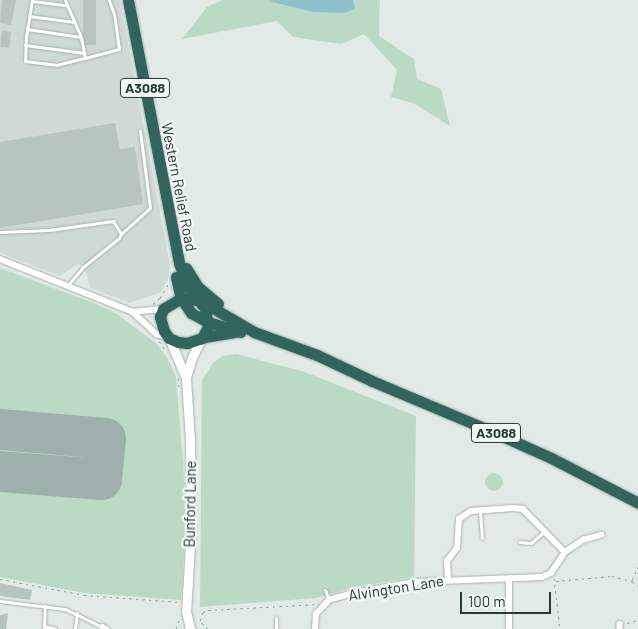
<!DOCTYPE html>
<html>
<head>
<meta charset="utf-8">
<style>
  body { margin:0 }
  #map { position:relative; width:638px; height:629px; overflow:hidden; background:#e1eae7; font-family:Barlow,sans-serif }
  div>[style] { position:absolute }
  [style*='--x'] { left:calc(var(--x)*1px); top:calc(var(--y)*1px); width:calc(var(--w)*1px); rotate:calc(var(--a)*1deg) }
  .built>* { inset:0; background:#cfdad6 }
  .green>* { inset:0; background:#bbdac5 }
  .round { border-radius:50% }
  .water>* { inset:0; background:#8dbfcc }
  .runway>* { height:41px; margin:-20.5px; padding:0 20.5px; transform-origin:20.5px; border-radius:20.5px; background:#9fb0ac }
  .building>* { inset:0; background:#b7c5c0; transform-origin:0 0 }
  .path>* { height:1px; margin-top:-0.5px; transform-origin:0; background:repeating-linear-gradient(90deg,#84aca1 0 2.5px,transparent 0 6.5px) }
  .roads { filter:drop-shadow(0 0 1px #a4b2ae) drop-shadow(0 0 1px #a4b2ae) }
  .lane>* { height:3px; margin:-1.5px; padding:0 1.5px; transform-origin:1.5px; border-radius:1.5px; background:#fff }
  .street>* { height:5.5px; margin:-2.75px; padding:0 2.75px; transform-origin:2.75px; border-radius:2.75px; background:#fff }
  .secondary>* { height:9px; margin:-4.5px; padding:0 4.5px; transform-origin:4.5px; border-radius:4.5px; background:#fff }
  .highway>* { height:11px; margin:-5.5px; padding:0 5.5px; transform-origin:5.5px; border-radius:5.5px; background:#31645c }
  span { translate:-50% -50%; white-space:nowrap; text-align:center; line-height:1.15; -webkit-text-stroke:5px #f1f7f5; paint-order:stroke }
  .shield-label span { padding:1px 4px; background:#f1f7f5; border:1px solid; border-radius:4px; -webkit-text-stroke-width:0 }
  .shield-label { font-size:14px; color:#233a35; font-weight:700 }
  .street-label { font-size:15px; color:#233a35 }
  .scale { position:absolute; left:460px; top:592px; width:91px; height:22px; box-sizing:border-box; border:2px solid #233a35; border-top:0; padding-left:6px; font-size:15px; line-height:18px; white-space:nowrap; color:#233a35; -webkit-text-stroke:4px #f1f7f5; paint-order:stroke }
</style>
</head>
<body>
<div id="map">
  <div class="built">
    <i style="clip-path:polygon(0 0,120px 0,170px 265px,168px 279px,161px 292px,130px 303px,90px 288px,86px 272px,79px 263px,60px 276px,0 253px)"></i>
  </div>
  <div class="green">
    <i style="clip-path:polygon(222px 0,380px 0,379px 36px,414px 59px,417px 79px,441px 89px,450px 126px,413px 103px,391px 97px,397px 70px,364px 34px,341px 44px,293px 37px,277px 21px,182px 39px,207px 7px)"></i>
    <i style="clip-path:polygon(0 268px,94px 303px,117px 314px,157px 344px,168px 359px,176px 377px,183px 462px,186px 513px,181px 600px,84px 593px,0 577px)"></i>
    <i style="clip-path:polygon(236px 354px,302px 371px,416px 416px,414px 577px,355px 587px,317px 598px,200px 607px,202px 380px,213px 363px,222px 356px)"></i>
    <i class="round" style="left:485px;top:473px;width:18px;height:18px"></i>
  </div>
  <div class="water">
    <i style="clip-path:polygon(275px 0,353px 0,355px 9px,344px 13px,313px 12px,269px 1px)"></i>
  </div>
  <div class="runway">
    <i style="--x:0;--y:429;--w:105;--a:4.9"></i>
    <i style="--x:105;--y:438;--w:41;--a:95.6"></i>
    <i style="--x:101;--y:479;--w:101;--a:-175.5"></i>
  </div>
  <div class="building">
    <i style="clip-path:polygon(2px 0,16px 0,11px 25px,0 23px)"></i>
    <i style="left:83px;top:0;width:13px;height:45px"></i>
    <i style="left:2px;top:31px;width:9px;height:16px;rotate:6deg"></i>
    <i style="clip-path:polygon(115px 123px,120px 149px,135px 147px,143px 204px,0 228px,0 142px)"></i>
    <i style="clip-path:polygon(0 583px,32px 590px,30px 600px,0 596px)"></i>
    <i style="clip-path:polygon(8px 613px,6px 629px,0 629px,0 615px)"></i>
  </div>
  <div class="path">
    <i style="--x:153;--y:304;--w:9;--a:-41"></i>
    <i style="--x:160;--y:298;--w:17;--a:-59"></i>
    <i style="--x:159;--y:341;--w:11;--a:56"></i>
    <i style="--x:178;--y:378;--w:9;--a:84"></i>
    <i style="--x:554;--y:578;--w:51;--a:83.3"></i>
    <i style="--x:0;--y:579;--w:86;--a:10.8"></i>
    <i style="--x:84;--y:595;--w:96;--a:4.2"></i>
    <i style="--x:632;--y:580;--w:14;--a:-65"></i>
    <i style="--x:556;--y:581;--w:56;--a:-5.1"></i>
    <i style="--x:612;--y:576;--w:21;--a:14"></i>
    <i style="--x:632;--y:581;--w:8;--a:40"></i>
    <i style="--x:627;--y:623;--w:11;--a:-15"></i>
    <i style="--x:176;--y:629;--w:12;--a:-70"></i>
    <i style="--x:208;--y:629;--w:11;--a:-135"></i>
    <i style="--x:200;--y:621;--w:9;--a:-72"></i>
    <i style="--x:203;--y:612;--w:5;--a:-22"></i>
    <i style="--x:208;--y:610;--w:111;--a:-3.1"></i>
  </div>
  <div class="roads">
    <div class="lane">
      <i style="--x:32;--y:0;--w:36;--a:99"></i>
      <i style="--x:26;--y:36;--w:25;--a:92"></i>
      <i style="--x:25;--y:61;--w:31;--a:7"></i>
      <i style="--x:56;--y:65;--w:30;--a:-14"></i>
      <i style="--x:85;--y:58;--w:21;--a:-101"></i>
      <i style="--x:81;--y:37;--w:40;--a:-113.4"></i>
      <i style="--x:32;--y:1;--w:35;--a:7"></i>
      <i style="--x:29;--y:16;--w:45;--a:7.6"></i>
      <i style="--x:27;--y:29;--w:54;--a:8.6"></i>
      <i style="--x:25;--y:45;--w:60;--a:7.7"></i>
      <i style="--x:85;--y:58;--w:35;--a:-15"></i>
      <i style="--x:119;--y:49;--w:35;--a:-98"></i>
      <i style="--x:114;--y:14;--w:15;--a:-110"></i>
      <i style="--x:0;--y:232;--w:49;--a:-2.3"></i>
      <i style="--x:49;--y:230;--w:65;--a:-8"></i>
      <i style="--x:113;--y:221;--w:15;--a:58"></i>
      <i style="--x:121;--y:234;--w:4;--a:117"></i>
      <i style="--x:119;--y:238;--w:46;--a:141.1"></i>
      <i style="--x:83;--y:267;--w:23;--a:130"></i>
      <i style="--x:121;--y:234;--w:39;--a:-42"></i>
      <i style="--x:150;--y:208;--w:78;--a:-97.4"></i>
      <i style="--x:480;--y:511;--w:27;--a:86"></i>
      <i style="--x:519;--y:542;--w:12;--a:5"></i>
      <i style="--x:531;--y:543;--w:18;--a:-41"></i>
      <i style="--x:325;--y:590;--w:11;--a:68"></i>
      <i style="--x:0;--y:601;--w:65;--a:7"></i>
      <i style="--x:65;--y:609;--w:41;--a:25.9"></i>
      <i style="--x:44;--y:626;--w:12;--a:14"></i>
      <i style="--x:44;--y:629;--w:23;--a:-88"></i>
      <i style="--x:75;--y:629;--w:16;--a:-83"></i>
      <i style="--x:276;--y:629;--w:11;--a:-90"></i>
    </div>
    <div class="street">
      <i style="--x:0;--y:259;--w:143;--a:21.7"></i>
      <i style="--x:133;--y:312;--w:33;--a:43"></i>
      <i style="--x:157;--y:334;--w:9;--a:18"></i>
      <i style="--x:133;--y:312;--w:30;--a:-6"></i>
      <i style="--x:448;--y:580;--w:19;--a:-93"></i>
      <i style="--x:447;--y:561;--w:16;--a:-52"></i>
      <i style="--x:457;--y:548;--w:29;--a:-86"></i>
      <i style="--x:459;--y:519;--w:14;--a:-34"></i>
      <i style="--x:471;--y:511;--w:42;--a:-4.1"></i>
      <i style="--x:513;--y:508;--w:10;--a:6"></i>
      <i style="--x:523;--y:509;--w:60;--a:45.7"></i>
      <i style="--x:620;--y:624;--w:5;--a:90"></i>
      <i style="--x:103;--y:627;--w:4;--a:34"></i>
      <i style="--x:315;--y:629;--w:15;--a:-86"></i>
      <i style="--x:316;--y:614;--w:19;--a:-47"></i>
      <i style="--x:329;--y:600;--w:25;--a:-16"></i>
      <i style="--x:353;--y:593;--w:63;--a:-10.1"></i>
      <i style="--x:415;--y:582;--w:127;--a:-2.3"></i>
      <i style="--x:542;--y:577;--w:10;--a:-24"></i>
      <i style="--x:551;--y:573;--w:25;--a:-56"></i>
      <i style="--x:565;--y:552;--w:22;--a:-34"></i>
      <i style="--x:583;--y:540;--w:19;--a:-16"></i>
      <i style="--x:509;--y:629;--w:50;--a:-90"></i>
    </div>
    <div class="secondary">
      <i style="--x:169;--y:338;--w:43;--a:67"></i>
      <i style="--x:186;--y:378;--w:62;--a:86.3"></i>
      <i style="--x:190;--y:440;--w:88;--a:89.3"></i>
      <i style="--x:191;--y:528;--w:83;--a:93.4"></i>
      <i style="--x:186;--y:611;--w:18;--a:77"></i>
      <i style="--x:186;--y:377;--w:21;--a:-73"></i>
      <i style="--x:192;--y:357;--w:21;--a:-62"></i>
    </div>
    <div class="highway">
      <i style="--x:128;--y:0;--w:268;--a:79"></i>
      <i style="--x:179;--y:263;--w:23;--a:70"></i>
      <i style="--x:187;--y:285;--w:19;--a:54"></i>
      <i style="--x:186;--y:268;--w:22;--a:58"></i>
      <i style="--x:198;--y:287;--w:26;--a:40"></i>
      <i style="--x:176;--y:277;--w:22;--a:77"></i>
      <i style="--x:181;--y:298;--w:18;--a:56"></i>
      <i style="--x:191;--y:313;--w:19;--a:28"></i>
      <i style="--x:208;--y:322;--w:34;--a:17"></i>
      <i style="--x:181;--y:298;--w:17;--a:7"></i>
      <i style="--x:198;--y:300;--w:11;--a:49"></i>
      <i style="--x:205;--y:308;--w:19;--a:81"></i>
      <i style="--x:208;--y:327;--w:13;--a:119"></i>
      <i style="--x:202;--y:338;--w:16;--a:162"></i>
      <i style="--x:187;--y:343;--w:9;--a:-174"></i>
      <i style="--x:178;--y:342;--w:10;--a:-156"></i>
      <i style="--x:169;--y:338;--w:9;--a:-126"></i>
      <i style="--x:164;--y:331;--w:15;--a:-106"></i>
      <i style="--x:160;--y:317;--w:9;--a:-69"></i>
      <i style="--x:163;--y:309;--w:21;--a:-31"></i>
      <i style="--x:201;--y:301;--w:61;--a:30.3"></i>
      <i style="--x:254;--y:332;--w:67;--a:20.1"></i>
      <i style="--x:317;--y:355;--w:61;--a:25.3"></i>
      <i style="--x:372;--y:381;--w:129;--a:22.8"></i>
      <i style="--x:491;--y:431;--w:66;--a:24.2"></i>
      <i style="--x:551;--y:458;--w:98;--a:27.3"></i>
      <i style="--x:204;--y:337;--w:31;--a:-9"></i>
    </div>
  </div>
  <div class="shield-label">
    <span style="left:145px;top:88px">A3088</span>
    <span style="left:496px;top:433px">A3088</span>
  </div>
  <div class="street-label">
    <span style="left:179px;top:187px;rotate:79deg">Western Relief Road</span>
    <span style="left:190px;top:504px;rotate:-89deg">Bunford Lane</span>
    <span style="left:396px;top:588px;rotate:-9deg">Alvington Lane</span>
  </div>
  <div class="scale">100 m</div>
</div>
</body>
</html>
